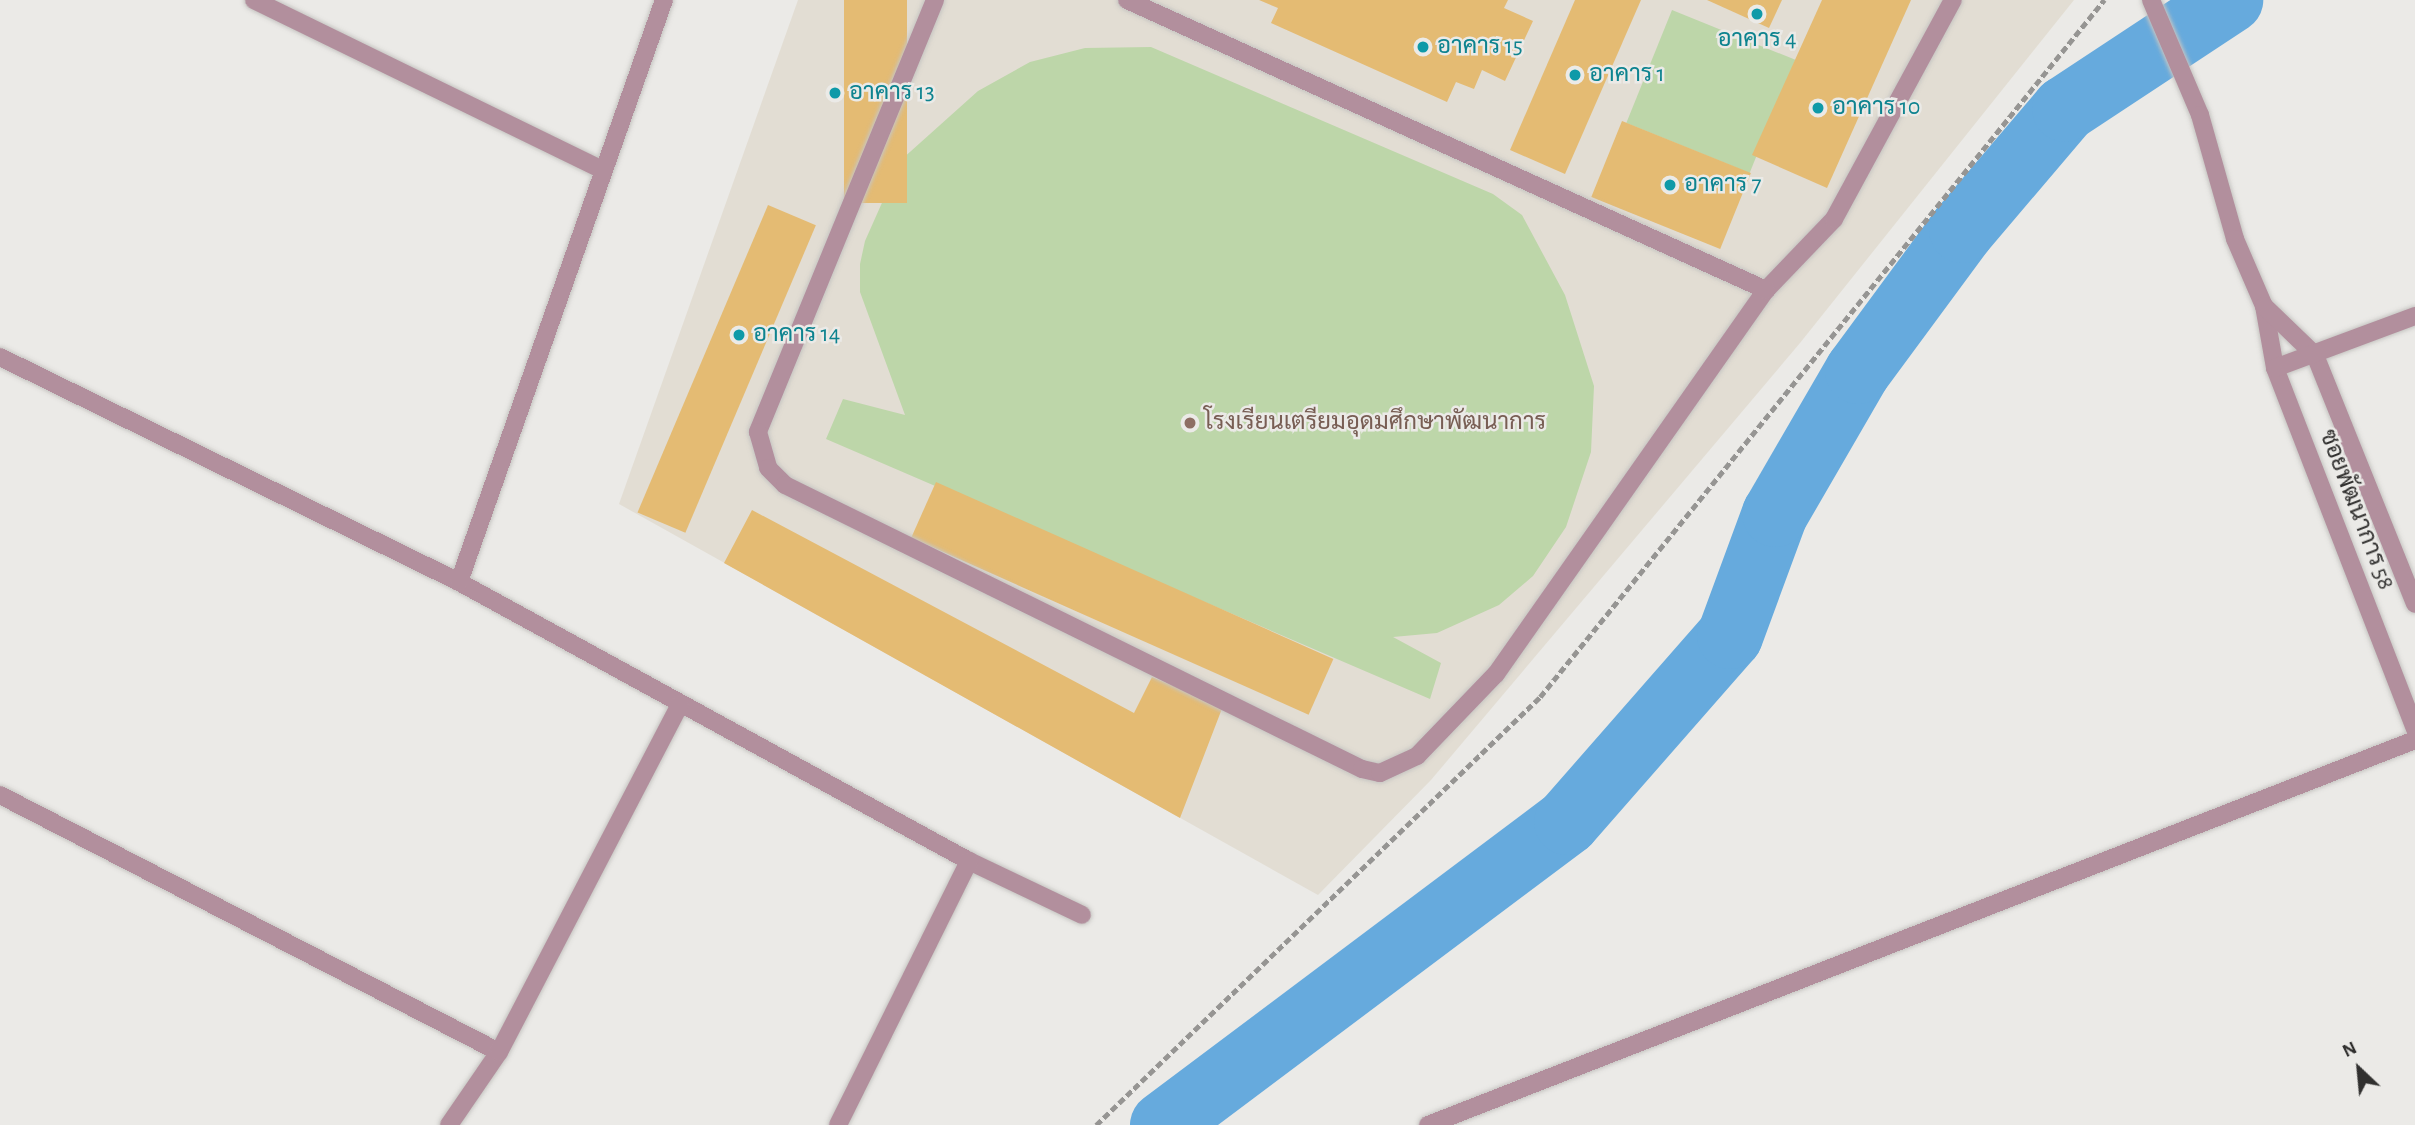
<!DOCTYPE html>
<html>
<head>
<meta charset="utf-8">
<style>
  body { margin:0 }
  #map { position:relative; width:2415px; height:1125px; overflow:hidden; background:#ebeae7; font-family:"Alegreya Sans",Sarabun,sans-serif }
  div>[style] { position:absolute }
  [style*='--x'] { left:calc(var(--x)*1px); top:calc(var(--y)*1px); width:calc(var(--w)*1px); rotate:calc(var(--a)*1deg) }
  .built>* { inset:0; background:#e2ddd3 }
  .green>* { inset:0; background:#bdd6a9; transform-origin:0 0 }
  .river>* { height:66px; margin:-33px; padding:0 33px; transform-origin:33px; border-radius:33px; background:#6ad }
  .building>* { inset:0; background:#e4bb73; transform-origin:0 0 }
  .path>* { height:4.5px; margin-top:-2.25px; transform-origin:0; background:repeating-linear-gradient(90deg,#969593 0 7px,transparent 0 10.5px) }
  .roads { filter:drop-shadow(0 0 2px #c6c5c2) drop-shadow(0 0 2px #c6c5c2) }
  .service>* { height:18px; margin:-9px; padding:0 9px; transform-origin:9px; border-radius:9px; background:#b28f9d }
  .minor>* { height:18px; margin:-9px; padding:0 9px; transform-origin:9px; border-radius:9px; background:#b28f9d }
  .dots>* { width:19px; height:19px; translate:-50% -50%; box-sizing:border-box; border:4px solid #ebeae7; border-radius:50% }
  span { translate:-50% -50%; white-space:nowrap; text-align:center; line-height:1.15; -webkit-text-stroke:5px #ebeae7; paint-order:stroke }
  .culture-label { font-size:24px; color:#0d838f }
  .left { translate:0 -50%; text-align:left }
  .education-label { font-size:24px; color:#785e54 }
  .street-label { font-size:24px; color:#31302f }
  .north { position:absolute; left:2324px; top:1034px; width:70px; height:70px; -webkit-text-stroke:5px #ebeae7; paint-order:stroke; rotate:334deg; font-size:19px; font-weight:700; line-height:28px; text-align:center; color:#31302f }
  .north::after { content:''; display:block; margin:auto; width:24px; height:32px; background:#31302f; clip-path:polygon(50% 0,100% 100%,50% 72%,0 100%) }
</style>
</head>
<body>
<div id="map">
  <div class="built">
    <i style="clip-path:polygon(798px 0,2074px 0,1800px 343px,1431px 780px,1318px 895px,619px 504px)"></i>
  </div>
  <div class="green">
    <i style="left:1672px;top:10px;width:133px;height:122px;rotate:22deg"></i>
    <i style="clip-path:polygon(1151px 47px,1493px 194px,1522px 215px,1565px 295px,1594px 386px,1591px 452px,1566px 527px,1533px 576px,1499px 605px,1437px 633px,1393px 637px,1441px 663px,1430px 699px,826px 439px,843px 399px,905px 415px,860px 292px,860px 264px,865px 241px,901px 160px,978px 91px,1030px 62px,1085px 48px)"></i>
  </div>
  <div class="river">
    <i style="--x:1163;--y:1125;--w:505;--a:-36.87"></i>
    <i style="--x:1567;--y:822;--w:247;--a:-48.8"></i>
    <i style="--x:1730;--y:636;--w:130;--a:-69.8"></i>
    <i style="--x:1775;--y:514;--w:165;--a:-59.9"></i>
    <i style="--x:1858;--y:371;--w:175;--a:-53.6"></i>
    <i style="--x:1962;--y:230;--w:159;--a:-49.6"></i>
    <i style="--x:2065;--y:109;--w:198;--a:-33.4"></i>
  </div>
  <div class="building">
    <i style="left:844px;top:0;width:63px;height:203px"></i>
    <i style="clip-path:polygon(1259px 0,1508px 0,1504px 8px,1533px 21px,1505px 81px,1482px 70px,1474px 89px,1456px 82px,1447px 102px,1271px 23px,1278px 8px)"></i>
    <i style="clip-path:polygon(1575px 0,1641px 0,1565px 174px,1510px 150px)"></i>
    <i style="clip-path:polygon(1707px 0,1782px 0,1769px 28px)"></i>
    <i style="clip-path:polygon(1822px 0,1911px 0,1827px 188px,1752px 155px)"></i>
    <i style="left:1622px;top:121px;width:139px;height:82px;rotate:22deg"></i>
    <i style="left:768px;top:205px;width:52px;height:334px;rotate:23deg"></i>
    <i style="left:936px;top:482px;width:435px;height:61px;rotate:24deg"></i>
    <i style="clip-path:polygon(752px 510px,1134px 713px,1152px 677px,1223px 706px,1180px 818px,724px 563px)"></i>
  </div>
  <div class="path">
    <i style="--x:1096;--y:1125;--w:617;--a:-43.95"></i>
    <i style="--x:1540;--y:697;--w:897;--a:-51.02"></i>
  </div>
  <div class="roads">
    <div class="service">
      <i style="--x:935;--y:0;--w:467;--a:112.3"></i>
      <i style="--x:758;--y:432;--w:37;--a:74"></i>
      <i style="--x:768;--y:468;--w:24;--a:45"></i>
      <i style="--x:785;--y:485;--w:643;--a:26.21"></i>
      <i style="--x:1362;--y:769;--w:18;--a:13"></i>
      <i style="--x:1380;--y:773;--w:41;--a:-24.7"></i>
      <i style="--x:1417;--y:756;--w:114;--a:-46.1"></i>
      <i style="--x:1496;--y:674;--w:469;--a:-54.9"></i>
      <i style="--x:1766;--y:290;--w:98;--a:-46.2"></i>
      <i style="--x:1834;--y:219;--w:249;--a:-61.5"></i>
      <i style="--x:1127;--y:0;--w:702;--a:24.41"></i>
    </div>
    <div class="minor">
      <i style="--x:254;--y:0;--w:388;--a:26"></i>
      <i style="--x:2151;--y:0;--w:125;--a:66.9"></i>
      <i style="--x:2200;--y:115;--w:129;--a:74.2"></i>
      <i style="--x:2235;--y:239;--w:73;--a:66.6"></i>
      <i style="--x:2264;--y:306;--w:63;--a:79.9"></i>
      <i style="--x:2275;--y:368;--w:387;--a:68.8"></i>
      <i style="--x:2264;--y:306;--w:71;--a:43.9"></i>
      <i style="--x:2315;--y:355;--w:268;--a:68.1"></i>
      <i style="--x:0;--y:357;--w:511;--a:26.11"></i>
      <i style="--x:459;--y:582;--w:581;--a:28.68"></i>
      <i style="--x:969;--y:861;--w:125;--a:25.5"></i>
      <i style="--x:2275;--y:368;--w:149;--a:-20.4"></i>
      <i style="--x:459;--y:582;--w:617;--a:-70.6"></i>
      <i style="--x:0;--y:795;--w:561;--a:27.25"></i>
      <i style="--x:449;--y:1125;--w:88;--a:-55.6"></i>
      <i style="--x:499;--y:1052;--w:392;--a:-62.5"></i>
      <i style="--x:838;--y:1125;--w:295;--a:-63.6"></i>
      <i style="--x:1428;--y:1125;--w:1059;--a:-21.31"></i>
    </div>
  </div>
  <div class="dots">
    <i style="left:1757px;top:14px;background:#0f9aa8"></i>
    <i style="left:1423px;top:47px;background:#0f9aa8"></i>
    <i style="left:1575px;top:75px;background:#0f9aa8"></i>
    <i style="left:835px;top:93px;background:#0f9aa8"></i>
    <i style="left:1818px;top:108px;background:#0f9aa8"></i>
    <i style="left:1670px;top:185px;background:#0f9aa8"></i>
    <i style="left:739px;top:335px;background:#0f9aa8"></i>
    <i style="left:1190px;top:423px;background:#8d6e63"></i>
  </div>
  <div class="culture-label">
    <span style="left:1757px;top:40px">อาคาร 4</span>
    <span class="left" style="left:1437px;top:47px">อาคาร 15</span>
    <span class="left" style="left:1589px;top:75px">อาคาร 1</span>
    <span class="left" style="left:849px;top:93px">อาคาร 13</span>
    <span class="left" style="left:1832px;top:108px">อาคาร 10</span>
    <span class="left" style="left:1684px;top:185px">อาคาร 7</span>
    <span class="left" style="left:753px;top:335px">อาคาร 14</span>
  </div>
  <div class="education-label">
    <span class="left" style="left:1204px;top:423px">โรงเรียนเตรียมอุดมศึกษาพัฒนาการ</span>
  </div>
  <div class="street-label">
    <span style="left:2356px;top:510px;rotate:69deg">ซอยพัฒนาการ 58</span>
  </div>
  <div class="north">N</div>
</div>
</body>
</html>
